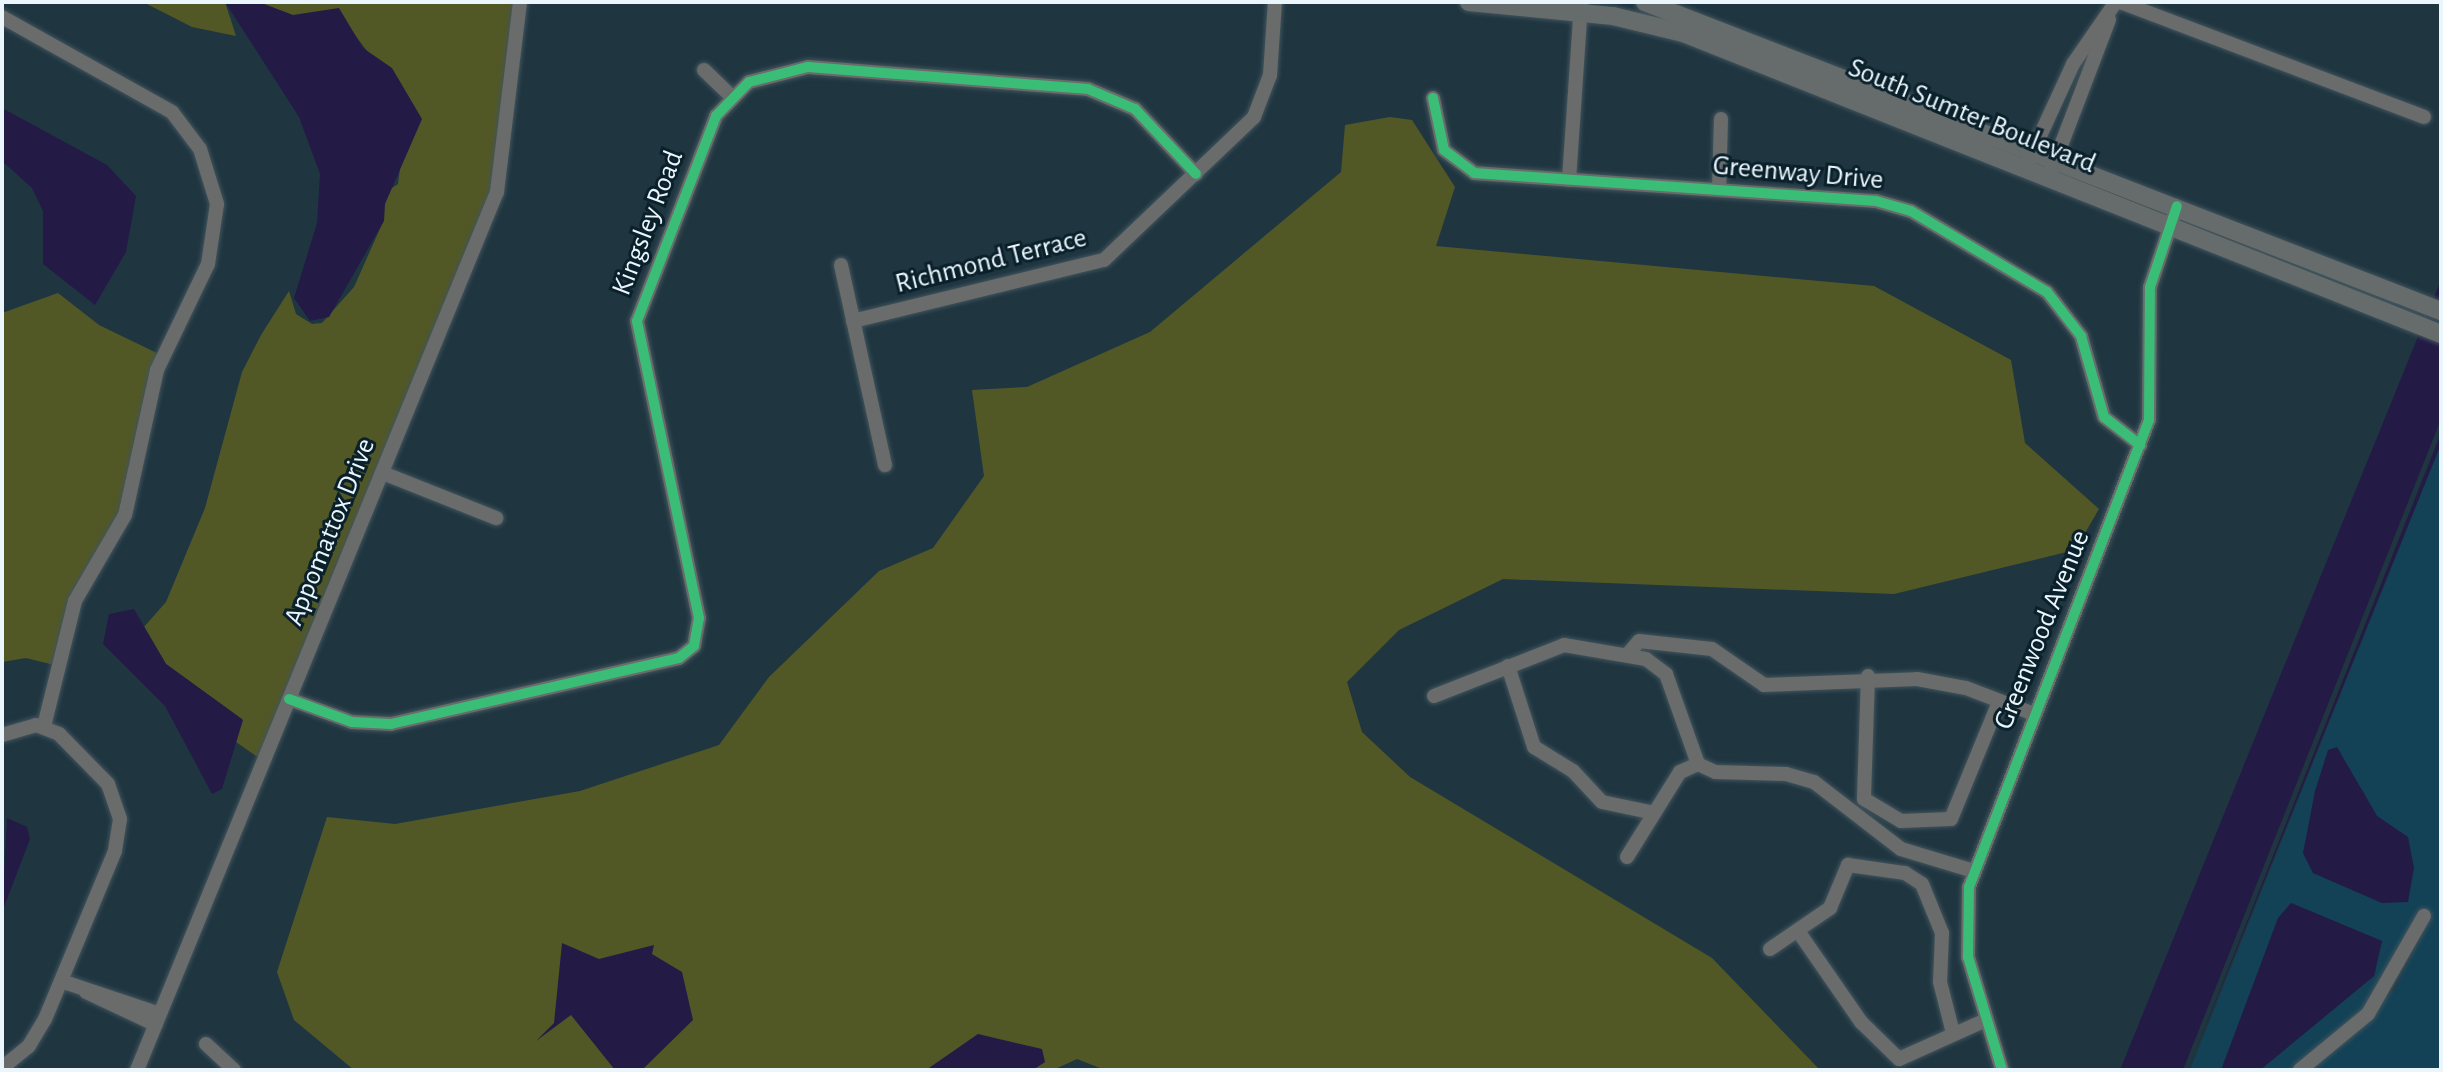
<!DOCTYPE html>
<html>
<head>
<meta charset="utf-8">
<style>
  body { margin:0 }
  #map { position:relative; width:2443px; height:1072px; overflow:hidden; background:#1f3641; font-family:"Alegreya Sans",sans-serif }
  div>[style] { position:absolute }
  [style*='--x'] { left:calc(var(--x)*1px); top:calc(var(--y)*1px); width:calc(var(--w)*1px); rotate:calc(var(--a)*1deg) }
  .built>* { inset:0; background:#134257 }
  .green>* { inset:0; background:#525825 }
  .water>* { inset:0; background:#231a46 }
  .roads { filter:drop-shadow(0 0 2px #42545c) drop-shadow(0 0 2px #42545c) }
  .minor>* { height:14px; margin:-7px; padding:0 7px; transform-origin:7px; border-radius:7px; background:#6a6b6b }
  .major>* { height:18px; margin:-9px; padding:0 9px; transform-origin:9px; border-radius:9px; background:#666c6c }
  .cycleway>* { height:10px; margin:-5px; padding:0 5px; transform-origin:5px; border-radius:5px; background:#3abd76 }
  span { translate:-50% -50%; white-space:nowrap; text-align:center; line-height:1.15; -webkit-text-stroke:6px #0a212c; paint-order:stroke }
  .street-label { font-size:28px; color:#ebf6fc }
  .frame { position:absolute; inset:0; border:4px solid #ebf6fc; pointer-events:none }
</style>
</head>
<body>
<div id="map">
  <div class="built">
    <i style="clip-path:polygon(evenodd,2441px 444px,2441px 1070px,2310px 1070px,2395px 989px,2432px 914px,2421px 910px,2363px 1010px,2291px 1070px,2260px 1070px,2374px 976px,2382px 941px,2291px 903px,2221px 1070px,2190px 1070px,2441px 444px,2362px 789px,2377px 816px,2408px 838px,2382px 903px,2313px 873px,2303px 853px,2315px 804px,2362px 789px)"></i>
  </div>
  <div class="green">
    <i style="clip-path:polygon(143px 2px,225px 2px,236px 36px,192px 27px)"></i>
    <i style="clip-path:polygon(240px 2px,514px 2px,491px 190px,259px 758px,236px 742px,242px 719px,166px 664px,144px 627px,166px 602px,205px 508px,242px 372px,261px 335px,289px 291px,296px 314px,312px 324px,322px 323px,354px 287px,383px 222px,383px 194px,398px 184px,402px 153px,368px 52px,341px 17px,309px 20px)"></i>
    <i style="clip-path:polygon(1390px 117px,1412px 120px,1455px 187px,1436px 246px,1874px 286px,2011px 360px,2025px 443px,2099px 509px,2075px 550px,1894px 594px,1503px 579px,1399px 630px,1347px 682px,1362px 732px,1410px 777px,1712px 958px,1820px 1070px,1105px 1070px,1077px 1059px,1053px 1070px,354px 1070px,294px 1020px,277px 972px,327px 817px,395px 824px,580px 791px,719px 745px,769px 677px,879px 571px,933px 548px,984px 476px,972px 390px,1027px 387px,1150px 332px,1341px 172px,1345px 125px)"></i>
    <i style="clip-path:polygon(58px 293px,99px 325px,163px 356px,124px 516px,80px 590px,58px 666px,26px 658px,2px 662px,2px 313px)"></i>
  </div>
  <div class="water">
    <i style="clip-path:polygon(225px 2px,259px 2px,293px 15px,339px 8px,363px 48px,392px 68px,422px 119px,385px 204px,384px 221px,329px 317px,310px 321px,294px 298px,317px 223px,320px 174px,299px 117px)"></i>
    <i style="clip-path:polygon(2px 108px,107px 165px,136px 196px,126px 252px,95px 305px,43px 264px,43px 211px,32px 188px,2px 161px)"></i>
    <i style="clip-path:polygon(2441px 280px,2441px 419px,2183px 1070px,2120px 1070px)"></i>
    <i style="clip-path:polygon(2441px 433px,2441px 444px,2188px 1070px)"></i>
    <i style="clip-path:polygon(134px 609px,166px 664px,243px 720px,222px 789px,212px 794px,165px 706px,103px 644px,109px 614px)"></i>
    <i style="clip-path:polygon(2337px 747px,2377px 816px,2408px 837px,2414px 868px,2408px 902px,2382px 903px,2313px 873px,2303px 853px,2315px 791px,2328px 750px)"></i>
    <i style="clip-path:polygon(7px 818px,27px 827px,30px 839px,2px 912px)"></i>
    <i style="clip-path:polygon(2291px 903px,2382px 941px,2374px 976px,2260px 1070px,2221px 1070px,2278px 918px)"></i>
    <i style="clip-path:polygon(562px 943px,599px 959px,654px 945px,652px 954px,682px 972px,693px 1020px,642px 1070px,615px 1070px,571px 1015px,536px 1041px,554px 1023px)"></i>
    <i style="clip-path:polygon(978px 1034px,1042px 1049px,1045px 1062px,1033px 1070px,926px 1070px)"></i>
  </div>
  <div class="roads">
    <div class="minor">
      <i style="--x:2120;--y:2;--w:325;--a:20.7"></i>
      <i style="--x:2;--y:17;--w:195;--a:29.2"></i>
      <i style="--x:172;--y:112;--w:46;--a:52.9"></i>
      <i style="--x:200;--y:149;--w:58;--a:72.8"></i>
      <i style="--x:217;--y:204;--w:61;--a:98.5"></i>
      <i style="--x:208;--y:264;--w:118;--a:115.7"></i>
      <i style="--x:157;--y:370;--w:148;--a:102.4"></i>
      <i style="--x:125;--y:515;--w:99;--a:120.2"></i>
      <i style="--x:75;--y:601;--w:129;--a:103.9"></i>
      <i style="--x:704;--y:70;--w:37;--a:44"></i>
      <i style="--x:1433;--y:98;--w:53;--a:78.1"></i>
      <i style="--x:1444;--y:150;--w:38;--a:37"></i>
      <i style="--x:1474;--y:173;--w:403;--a:4"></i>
      <i style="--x:1876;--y:201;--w:36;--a:16"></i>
      <i style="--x:1911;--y:211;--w:158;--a:30.8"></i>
      <i style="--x:2047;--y:292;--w:56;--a:52.3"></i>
      <i style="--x:2081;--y:336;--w:84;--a:74.1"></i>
      <i style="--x:2104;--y:417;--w:46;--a:37.9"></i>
      <i style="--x:2028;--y:162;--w:108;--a:-65.3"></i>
      <i style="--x:2073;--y:64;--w:75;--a:-55.3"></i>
      <i style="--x:2052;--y:169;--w:160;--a:-69.1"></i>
      <i style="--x:1569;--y:180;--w:178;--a:-86.1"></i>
      <i style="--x:1719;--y:190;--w:71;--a:-88.4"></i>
      <i style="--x:841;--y:265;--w:205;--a:77.6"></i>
      <i style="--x:853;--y:321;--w:258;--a:-13.7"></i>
      <i style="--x:1104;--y:260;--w:207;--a:-43.6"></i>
      <i style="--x:1254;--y:117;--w:45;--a:-69.1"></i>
      <i style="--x:1270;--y:75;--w:73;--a:-86.1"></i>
      <i style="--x:383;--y:473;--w:122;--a:21.7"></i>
      <i style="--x:1627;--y:655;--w:18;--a:-49"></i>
      <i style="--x:1639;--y:641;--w:73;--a:6.3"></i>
      <i style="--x:1712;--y:649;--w:63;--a:34.7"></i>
      <i style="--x:1764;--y:685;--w:153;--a:-2.2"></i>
      <i style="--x:1917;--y:679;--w:50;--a:10.4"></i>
      <i style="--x:1966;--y:688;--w:73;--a:20.9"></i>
      <i style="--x:1508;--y:666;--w:85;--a:72.2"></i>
      <i style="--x:1534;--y:747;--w:46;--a:31.6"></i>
      <i style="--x:1573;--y:771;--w:42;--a:46.9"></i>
      <i style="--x:1602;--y:802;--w:53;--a:11.9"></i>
      <i style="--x:1868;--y:676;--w:123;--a:91.9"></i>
      <i style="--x:1864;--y:799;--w:43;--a:30.7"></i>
      <i style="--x:1901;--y:821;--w:50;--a:-2.3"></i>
      <i style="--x:1951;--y:819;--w:126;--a:-67.7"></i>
      <i style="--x:1434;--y:696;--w:140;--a:-21.4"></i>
      <i style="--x:1564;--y:645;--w:83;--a:9.7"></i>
      <i style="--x:1646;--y:659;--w:25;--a:37"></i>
      <i style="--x:1666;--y:674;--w:96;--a:70.4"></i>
      <i style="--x:1698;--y:764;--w:19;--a:25"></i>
      <i style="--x:1715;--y:772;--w:71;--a:1.6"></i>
      <i style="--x:1786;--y:774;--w:29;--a:16"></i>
      <i style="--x:1814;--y:782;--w:110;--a:37.6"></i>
      <i style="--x:1901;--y:849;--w:76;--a:16.8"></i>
      <i style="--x:289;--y:699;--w:67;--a:20.1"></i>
      <i style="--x:352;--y:722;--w:39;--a:3"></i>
      <i style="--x:391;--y:724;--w:295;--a:-12.9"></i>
      <i style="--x:679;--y:658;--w:19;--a:-39"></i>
      <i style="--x:694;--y:646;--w:28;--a:-80"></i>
      <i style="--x:699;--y:618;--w:303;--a:-101.8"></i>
      <i style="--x:637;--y:321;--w:220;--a:-68.9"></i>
      <i style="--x:716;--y:116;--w:47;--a:-45.9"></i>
      <i style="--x:749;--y:82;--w:61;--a:-14.3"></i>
      <i style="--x:808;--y:67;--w:281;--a:4.5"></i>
      <i style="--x:1088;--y:89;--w:51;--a:23.1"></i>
      <i style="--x:1135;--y:109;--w:89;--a:46.8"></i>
      <i style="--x:2;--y:735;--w:35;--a:-16"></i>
      <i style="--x:36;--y:725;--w:25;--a:21"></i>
      <i style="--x:59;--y:734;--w:70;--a:45.6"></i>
      <i style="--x:108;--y:784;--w:37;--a:71"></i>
      <i style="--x:120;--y:819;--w:32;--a:99"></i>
      <i style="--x:115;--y:851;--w:182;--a:112.6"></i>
      <i style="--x:45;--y:1019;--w:31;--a:121"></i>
      <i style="--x:29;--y:1046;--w:35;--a:141"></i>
      <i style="--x:1627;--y:857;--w:100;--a:-58.1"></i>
      <i style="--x:1680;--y:772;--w:20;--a:-24"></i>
      <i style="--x:1798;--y:931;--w:111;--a:55.3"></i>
      <i style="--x:1861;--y:1022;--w:53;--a:44.2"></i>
      <i style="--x:1899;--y:1059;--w:95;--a:-24.1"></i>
      <i style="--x:1770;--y:949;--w:73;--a:-34.3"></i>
      <i style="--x:1830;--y:908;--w:47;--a:-67.3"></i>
      <i style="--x:1848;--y:865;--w:58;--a:8"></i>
      <i style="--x:1905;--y:873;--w:20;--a:33"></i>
      <i style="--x:1922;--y:884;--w:53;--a:67.8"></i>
      <i style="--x:1942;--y:933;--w:49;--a:92.3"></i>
      <i style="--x:1940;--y:982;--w:49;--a:75.7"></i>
      <i style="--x:61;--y:981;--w:104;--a:18.4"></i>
      <i style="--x:86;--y:992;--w:77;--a:25.2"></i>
      <i style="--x:206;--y:1044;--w:38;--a:43"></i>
      <i style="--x:137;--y:1070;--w:949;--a:-67.71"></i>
      <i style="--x:497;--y:192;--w:191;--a:-83.1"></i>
      <i style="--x:2002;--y:1070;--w:118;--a:-106.7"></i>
      <i style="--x:1968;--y:957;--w:70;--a:-89.2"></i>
      <i style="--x:1969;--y:887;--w:500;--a:-68.92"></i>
      <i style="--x:2149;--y:420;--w:133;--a:-89.6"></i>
      <i style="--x:2150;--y:287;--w:85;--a:-71.6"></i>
      <i style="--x:2300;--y:1070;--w:88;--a:-39.5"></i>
      <i style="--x:2368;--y:1014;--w:113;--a:-60.3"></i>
    </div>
    <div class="major">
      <i style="--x:1469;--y:2;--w:145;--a:5.6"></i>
      <i style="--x:1613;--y:16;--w:72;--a:13.7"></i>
      <i style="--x:1683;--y:33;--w:816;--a:21.66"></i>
      <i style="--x:1645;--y:2;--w:854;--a:21.22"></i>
    </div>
  </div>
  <div class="cycleway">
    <i style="--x:1433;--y:98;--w:53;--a:78.1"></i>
    <i style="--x:1444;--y:150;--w:38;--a:37"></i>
    <i style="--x:1474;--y:173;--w:403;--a:4"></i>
    <i style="--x:1876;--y:201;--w:36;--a:16"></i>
    <i style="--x:1911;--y:211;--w:158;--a:30.8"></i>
    <i style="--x:2047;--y:292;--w:56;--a:52.3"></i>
    <i style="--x:2081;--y:336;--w:84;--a:74.1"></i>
    <i style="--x:2104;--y:417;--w:46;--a:37.9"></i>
    <i style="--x:289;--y:699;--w:67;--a:20.1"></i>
    <i style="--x:352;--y:722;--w:39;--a:3"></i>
    <i style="--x:391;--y:724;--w:295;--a:-12.9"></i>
    <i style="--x:679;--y:658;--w:19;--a:-39"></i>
    <i style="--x:694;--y:646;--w:28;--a:-80"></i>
    <i style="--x:699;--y:618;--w:303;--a:-101.8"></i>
    <i style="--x:637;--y:321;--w:220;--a:-68.9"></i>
    <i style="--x:716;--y:116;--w:47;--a:-45.9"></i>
    <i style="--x:749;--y:82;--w:61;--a:-14.3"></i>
    <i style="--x:808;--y:67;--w:281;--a:4.5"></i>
    <i style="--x:1088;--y:89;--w:51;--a:23.1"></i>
    <i style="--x:1135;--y:109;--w:89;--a:46.8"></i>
    <i style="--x:2002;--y:1070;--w:118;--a:-106.7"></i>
    <i style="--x:1968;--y:957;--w:70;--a:-89.2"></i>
    <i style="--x:1969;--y:887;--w:500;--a:-68.92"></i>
    <i style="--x:2149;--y:420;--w:133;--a:-89.6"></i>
    <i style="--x:2150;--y:287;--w:85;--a:-71.6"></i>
  </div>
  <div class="street-label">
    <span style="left:1972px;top:116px;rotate:22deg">South Sumter Boulevard</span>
    <span style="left:1798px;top:173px;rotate:5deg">Greenway Drive</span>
    <span style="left:648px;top:223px;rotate:-69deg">Kingsley Road</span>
    <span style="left:991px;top:261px;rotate:-14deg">Richmond Terrace</span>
    <span style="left:330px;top:532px;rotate:-68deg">Appomattox Drive</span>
    <span style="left:2042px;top:630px;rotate:-68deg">Greenwood Avenue</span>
  </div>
  <div class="frame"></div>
</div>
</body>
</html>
